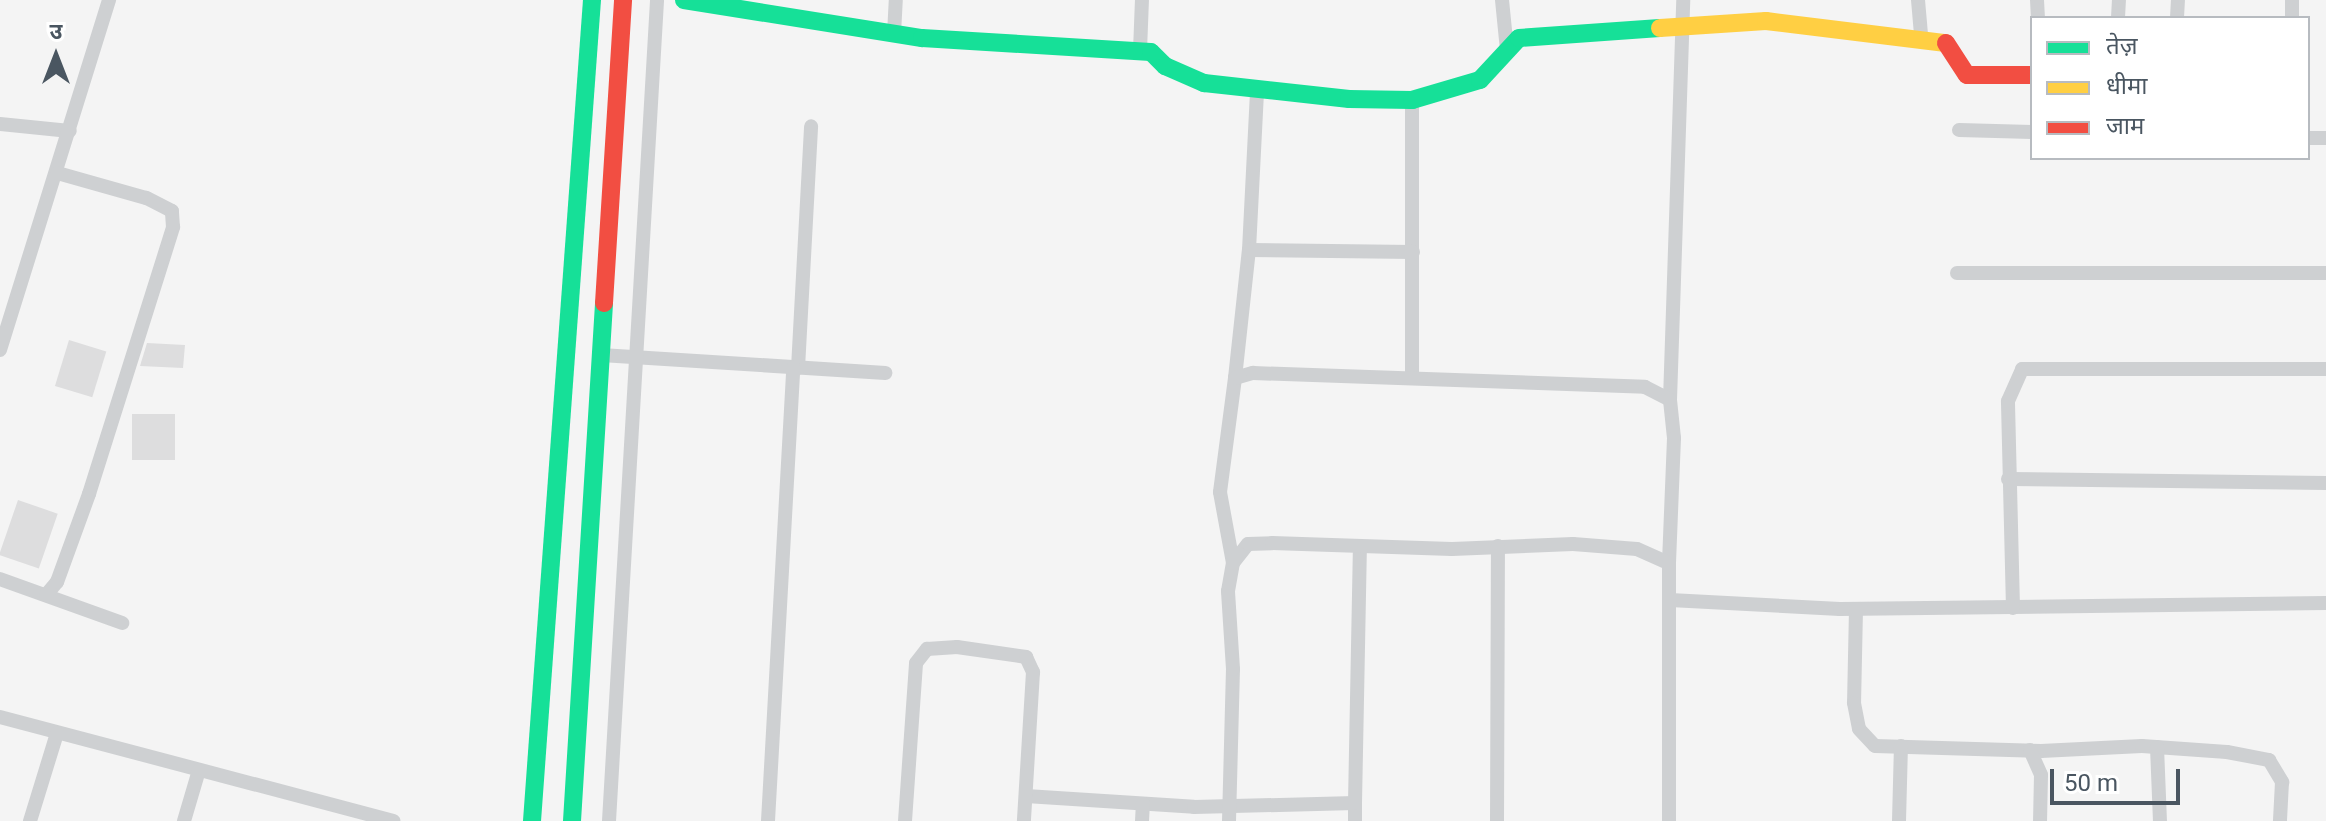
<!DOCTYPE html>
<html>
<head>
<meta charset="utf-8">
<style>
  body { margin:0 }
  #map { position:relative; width:2326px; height:821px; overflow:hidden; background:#f4f4f4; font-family:Roboto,"Noto Sans Devanagari",sans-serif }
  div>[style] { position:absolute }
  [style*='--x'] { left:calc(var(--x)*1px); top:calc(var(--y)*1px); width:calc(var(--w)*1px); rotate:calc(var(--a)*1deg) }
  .building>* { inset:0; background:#ddddde; transform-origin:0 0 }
  .street>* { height:14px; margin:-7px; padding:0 7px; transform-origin:7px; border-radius:7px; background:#ced0d2 }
  .fast>* { height:18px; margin:-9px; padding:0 9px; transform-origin:9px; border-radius:9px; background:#16e098 }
  .slow>* { height:18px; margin:-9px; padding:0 9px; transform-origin:9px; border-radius:9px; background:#ffcf43 }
  .jam>* { height:18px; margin:-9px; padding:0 9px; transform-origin:9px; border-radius:9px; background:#f24e42 }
  span { translate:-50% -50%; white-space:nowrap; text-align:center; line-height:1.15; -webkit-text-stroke:7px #fff; paint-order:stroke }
  .legend { position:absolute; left:2030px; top:16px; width:280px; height:144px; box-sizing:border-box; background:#fff; border:2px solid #b7bbc0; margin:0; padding:10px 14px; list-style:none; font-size:24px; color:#4a5661 }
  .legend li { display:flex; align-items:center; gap:16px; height:40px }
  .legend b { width:40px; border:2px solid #b7bbc0 }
  .north { position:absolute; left:16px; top:16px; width:80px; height:80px; -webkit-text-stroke:6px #fff; paint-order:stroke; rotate:0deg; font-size:22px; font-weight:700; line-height:32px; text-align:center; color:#4a5661 }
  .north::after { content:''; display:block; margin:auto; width:28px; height:36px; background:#4a5661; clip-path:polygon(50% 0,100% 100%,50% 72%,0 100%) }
  .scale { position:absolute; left:2050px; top:769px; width:130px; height:36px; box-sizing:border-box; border:4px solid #4a5661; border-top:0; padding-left:10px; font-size:24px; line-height:28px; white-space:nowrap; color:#4a5661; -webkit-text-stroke:6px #fff; paint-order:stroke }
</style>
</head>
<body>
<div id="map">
  <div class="building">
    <i style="left:69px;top:340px;width:39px;height:48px;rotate:17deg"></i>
    <i style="clip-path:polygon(147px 343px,185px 345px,183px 368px,140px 366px)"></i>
    <i style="left:132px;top:414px;width:43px;height:46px"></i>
    <i style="left:18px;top:500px;width:42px;height:58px;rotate:19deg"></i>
  </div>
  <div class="street">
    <i style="--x:1502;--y:0;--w:50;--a:84.3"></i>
    <i style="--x:1918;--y:0;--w:37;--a:85"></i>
    <i style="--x:2037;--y:0;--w:18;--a:87"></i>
    <i style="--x:2118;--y:18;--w:18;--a:-87"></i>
    <i style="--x:2177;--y:18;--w:18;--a:-87"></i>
    <i style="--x:2292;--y:18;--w:18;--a:-90"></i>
    <i style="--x:894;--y:34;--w:34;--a:-87"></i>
    <i style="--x:1140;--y:51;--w:51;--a:-87.8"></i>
    <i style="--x:1412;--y:100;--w:278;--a:90"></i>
    <i style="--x:0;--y:124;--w:70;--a:5.7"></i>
    <i style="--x:1959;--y:130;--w:73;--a:1.6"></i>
    <i style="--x:2308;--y:138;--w:18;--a:0"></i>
    <i style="--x:1249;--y:250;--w:159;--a:-87.1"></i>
    <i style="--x:1957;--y:273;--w:369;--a:0"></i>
    <i style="--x:0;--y:350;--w:367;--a:-72.7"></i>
    <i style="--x:601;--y:355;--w:285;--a:3.6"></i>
    <i style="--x:798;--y:368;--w:242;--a:-86.9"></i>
    <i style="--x:1235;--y:378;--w:129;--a:-83.8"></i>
    <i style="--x:1249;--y:250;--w:164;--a:0.7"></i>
    <i style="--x:1670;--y:400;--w:400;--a:-88.1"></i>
    <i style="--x:2008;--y:479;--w:318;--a:0.7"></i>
    <i style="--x:1233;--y:563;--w:72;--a:-100.4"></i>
    <i style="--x:1220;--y:492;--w:115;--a:-82.5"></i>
    <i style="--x:1235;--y:378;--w:19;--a:-16"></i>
    <i style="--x:1253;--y:373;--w:392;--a:2"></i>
    <i style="--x:1645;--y:387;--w:28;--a:27"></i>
    <i style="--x:1670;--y:400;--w:38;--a:84"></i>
    <i style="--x:1674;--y:438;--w:125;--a:92.3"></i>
    <i style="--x:0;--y:579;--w:130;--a:19.8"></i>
    <i style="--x:46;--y:595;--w:17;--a:-50"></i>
    <i style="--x:57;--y:582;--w:94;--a:-70"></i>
    <i style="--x:89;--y:494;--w:280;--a:-72.5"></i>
    <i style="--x:173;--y:227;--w:16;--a:-94"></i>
    <i style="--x:172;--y:211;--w:29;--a:-153"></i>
    <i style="--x:146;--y:198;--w:92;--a:-164.3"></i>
    <i style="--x:1670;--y:600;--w:170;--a:3"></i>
    <i style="--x:1840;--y:609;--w:486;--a:-0.7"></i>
    <i style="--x:2013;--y:608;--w:207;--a:-91.4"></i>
    <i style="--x:2008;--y:401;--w:35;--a:-66"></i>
    <i style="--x:2022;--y:369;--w:304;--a:0"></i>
    <i style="--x:1856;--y:609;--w:94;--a:91.2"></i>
    <i style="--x:1854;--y:703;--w:26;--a:79"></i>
    <i style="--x:1859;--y:729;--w:23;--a:47"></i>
    <i style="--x:1875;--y:746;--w:166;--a:1.7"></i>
    <i style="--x:2041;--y:751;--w:101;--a:-2.8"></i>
    <i style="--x:2142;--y:746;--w:85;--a:4"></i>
    <i style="--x:2227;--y:752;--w:43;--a:10.8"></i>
    <i style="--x:2269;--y:760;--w:26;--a:59"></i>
    <i style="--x:2282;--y:782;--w:39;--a:93"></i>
    <i style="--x:0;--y:717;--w:407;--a:14.8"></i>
    <i style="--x:2157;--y:747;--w:74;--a:87.7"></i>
    <i style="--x:2030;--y:750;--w:27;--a:66"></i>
    <i style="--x:2041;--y:775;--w:46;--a:91.2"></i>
    <i style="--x:1026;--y:796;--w:168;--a:3.7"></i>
    <i style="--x:1194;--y:807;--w:161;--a:-1.4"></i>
    <i style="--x:1355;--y:803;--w:18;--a:90"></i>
    <i style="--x:1355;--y:803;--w:255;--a:-88.9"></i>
    <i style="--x:30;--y:821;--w:92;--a:-72.9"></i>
    <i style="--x:184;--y:821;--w:53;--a:-73.6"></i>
    <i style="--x:609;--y:821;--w:822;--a:-86.65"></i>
    <i style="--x:768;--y:821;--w:454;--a:-86.8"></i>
    <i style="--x:905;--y:821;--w:158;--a:-86"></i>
    <i style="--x:916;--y:663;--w:18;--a:-52"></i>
    <i style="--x:927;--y:649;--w:30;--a:-4"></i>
    <i style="--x:957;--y:647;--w:70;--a:8.2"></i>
    <i style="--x:1026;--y:657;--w:17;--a:65"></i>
    <i style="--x:1033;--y:672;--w:149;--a:93.5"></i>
    <i style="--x:1142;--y:821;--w:17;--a:-87"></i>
    <i style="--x:1229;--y:821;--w:152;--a:-88.5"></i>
    <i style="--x:1233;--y:669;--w:78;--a:-93.7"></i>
    <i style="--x:1228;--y:591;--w:28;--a:-80"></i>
    <i style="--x:1233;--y:563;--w:24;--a:-52"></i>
    <i style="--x:1248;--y:544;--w:24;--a:-2"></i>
    <i style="--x:1272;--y:543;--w:180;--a:1.9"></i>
    <i style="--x:1452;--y:549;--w:121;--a:-2.4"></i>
    <i style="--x:1573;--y:544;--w:64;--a:4.5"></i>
    <i style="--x:1637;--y:549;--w:35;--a:24"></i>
    <i style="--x:1669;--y:563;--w:258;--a:90"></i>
    <i style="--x:1497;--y:821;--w:275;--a:-89.8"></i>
    <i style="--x:1899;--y:821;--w:75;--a:-88.5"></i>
  </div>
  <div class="fast">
    <i style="--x:684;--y:0;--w:241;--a:9.1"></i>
    <i style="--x:922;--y:38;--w:229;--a:3.5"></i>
    <i style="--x:1151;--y:52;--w:20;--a:45"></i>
    <i style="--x:1165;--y:66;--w:43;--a:23.6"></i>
    <i style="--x:1204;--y:83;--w:146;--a:6.3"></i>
    <i style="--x:1349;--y:99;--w:63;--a:0.9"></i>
    <i style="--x:1412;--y:100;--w:71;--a:-16.4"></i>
    <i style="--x:1480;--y:80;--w:57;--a:-47.1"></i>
    <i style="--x:1519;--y:38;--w:141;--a:-4.1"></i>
    <i style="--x:532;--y:821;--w:823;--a:-85.82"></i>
    <i style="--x:572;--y:821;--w:519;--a:-86.46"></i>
  </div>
  <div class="slow">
    <i style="--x:1660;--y:28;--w:106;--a:-3.8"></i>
    <i style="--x:1766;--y:21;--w:181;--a:7"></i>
  </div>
  <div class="jam">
    <i style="--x:1946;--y:43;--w:38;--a:57"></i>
    <i style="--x:1967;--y:75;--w:65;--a:0"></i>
    <i style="--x:604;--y:303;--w:304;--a:-86.4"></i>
  </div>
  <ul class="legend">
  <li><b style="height:10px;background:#16e098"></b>तेज़</li>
  <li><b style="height:10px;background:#ffcf43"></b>धीमा</li>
  <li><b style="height:10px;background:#f24e42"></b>जाम</li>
  </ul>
  <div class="north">उ</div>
  <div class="scale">50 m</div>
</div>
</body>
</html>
